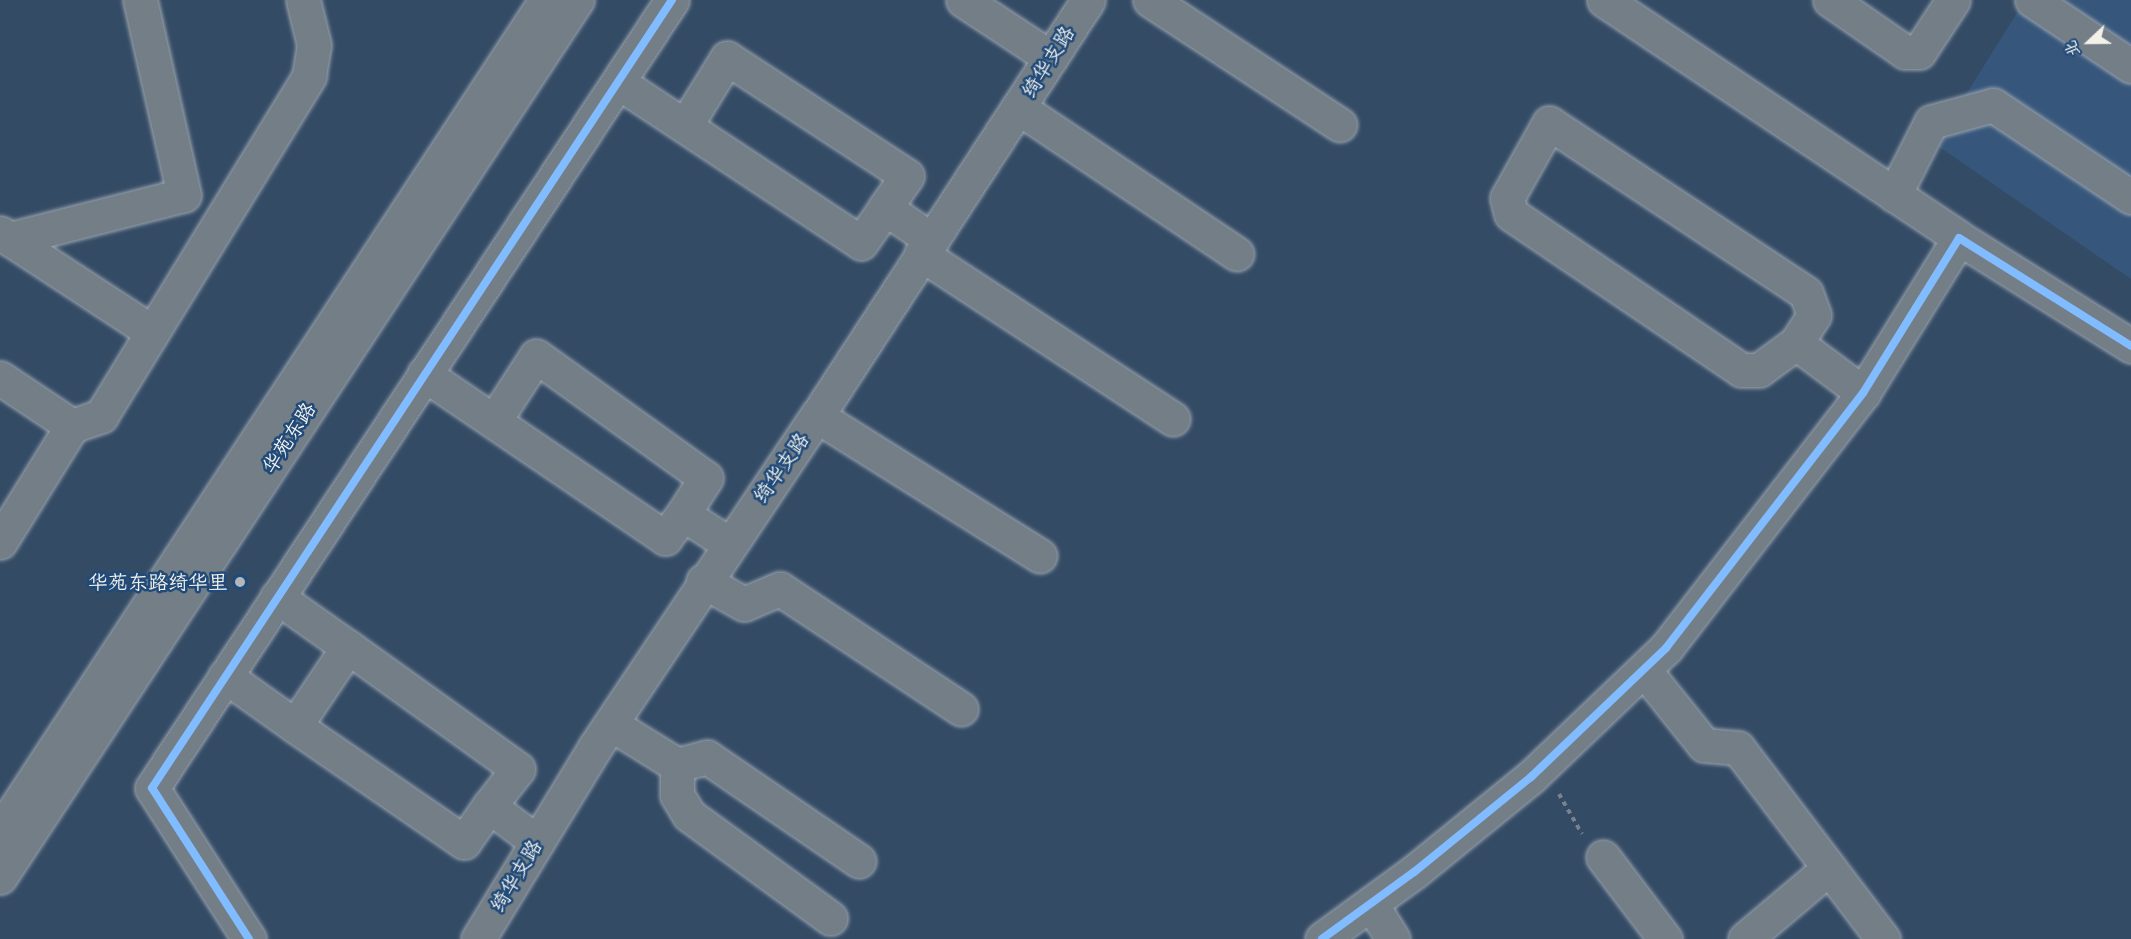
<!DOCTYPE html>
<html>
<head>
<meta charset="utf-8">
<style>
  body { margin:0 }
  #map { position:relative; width:2131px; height:939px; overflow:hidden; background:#344b65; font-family:Itim,"LXGW WenKai TC",sans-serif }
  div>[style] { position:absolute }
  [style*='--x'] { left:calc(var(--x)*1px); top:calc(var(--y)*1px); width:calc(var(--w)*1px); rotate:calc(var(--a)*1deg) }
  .built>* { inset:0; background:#36567b }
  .path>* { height:4px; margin-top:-2px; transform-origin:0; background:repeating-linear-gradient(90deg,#78838f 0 4.5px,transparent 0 9px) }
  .roads { filter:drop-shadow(0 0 2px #9ba5af) drop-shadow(0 0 2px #9ba5af) }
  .minor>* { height:33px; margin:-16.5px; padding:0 16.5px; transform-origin:16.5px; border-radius:16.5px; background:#737e87 }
  .cycleway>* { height:8px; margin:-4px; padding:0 4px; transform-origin:4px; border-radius:4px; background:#80bcff }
  .dots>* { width:16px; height:16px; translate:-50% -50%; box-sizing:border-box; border:3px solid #1f4a7a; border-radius:50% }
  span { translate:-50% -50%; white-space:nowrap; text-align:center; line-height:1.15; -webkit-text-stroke:5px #1f4a7a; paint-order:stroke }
  .street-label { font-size:20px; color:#f4f1e8 }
  .poi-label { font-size:20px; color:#f4f1e8 }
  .right { translate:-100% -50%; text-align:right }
  .north { position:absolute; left:2059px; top:12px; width:60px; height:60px; -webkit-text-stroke:4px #1f4a7a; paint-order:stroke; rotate:248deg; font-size:16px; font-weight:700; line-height:24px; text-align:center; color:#f4f1e8 }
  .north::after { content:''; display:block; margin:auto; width:21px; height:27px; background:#f4f1e8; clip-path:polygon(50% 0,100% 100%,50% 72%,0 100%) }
</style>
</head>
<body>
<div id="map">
  <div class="built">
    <i style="clip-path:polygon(2025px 0,2131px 0,2131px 279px,1935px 144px)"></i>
  </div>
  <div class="path">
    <i style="--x:1559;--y:794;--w:46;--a:60.1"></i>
  </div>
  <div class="roads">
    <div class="minor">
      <i style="--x:963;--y:0;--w:105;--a:33.4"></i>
      <i style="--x:1150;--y:0;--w:227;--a:33.3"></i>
      <i style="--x:1604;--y:0;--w:427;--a:33.8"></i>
      <i style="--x:1830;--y:0;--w:91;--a:34.7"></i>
      <i style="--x:1905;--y:52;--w:14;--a:0"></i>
      <i style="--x:1919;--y:52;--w:62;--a:-56.8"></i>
      <i style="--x:2032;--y:0;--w:119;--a:33.7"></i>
      <i style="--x:618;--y:82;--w:291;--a:33.5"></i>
      <i style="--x:861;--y:243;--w:42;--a:-55.6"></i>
      <i style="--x:885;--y:208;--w:57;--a:34.2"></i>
      <i style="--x:1019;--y:108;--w:262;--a:33.8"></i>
      <i style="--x:685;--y:126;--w:80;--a:-58.3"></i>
      <i style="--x:727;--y:58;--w:215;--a:33.2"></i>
      <i style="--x:907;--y:176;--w:39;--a:125"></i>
      <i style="--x:1894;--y:195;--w:82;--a:-63.1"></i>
      <i style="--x:1931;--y:122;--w:64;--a:-15.3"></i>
      <i style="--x:1993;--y:105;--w:166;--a:33.7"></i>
      <i style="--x:0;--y:233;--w:12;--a:31"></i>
      <i style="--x:10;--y:239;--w:179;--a:-14.2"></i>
      <i style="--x:184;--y:195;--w:200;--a:-102.7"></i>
      <i style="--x:10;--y:239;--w:170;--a:33.2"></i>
      <i style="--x:921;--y:254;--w:301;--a:33.2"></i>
      <i style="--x:1796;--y:343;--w:33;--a:-57"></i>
      <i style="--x:1814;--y:315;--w:23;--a:-110"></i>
      <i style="--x:1806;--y:293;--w:308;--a:-146.5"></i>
      <i style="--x:1549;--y:123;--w:86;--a:119.2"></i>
      <i style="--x:1507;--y:198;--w:16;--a:76"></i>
      <i style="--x:1511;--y:214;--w:278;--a:34.1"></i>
      <i style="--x:1741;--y:370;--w:18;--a:0"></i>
      <i style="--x:1759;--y:370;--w:46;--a:-36.1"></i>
      <i style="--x:1796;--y:343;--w:84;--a:36.7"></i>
      <i style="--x:424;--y:374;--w:292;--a:34.2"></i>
      <i style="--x:665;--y:538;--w:30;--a:-53"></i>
      <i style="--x:683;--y:514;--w:55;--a:33.1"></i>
      <i style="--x:0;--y:378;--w:87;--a:33.7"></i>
      <i style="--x:817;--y:416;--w:263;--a:32.1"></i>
      <i style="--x:494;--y:421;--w:77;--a:-57.1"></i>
      <i style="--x:536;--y:356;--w:209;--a:35.7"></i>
      <i style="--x:706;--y:478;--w:43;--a:122.6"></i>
      <i style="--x:0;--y:542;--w:137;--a:-58.2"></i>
      <i style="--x:72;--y:426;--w:31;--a:-19"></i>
      <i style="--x:101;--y:416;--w:399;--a:-58.5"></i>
      <i style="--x:309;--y:76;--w:31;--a:-81"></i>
      <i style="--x:314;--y:45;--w:46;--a:-103.7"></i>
      <i style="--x:703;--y:581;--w:47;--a:29.3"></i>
      <i style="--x:744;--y:604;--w:39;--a:-23"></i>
      <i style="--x:780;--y:589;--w:217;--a:33.5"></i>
      <i style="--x:277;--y:597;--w:87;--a:35.2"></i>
      <i style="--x:1644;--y:670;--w:96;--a:51.3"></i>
      <i style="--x:1704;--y:745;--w:34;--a:5"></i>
      <i style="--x:1738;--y:748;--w:240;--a:52.8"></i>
      <i style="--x:225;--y:676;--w:86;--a:35.5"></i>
      <i style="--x:611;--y:724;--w:78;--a:31.8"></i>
      <i style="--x:677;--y:765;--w:31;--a:-15"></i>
      <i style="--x:707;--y:757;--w:184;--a:34.4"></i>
      <i style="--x:677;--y:765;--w:30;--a:90"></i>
      <i style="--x:677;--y:795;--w:23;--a:59"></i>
      <i style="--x:689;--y:815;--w:175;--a:36.1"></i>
      <i style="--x:489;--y:806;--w:47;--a:-51.9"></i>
      <i style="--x:518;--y:769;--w:209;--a:-144.3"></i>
      <i style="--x:348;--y:647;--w:95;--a:123.9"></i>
      <i style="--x:295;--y:726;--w:205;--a:34.5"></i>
      <i style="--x:464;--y:842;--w:44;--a:-55.2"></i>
      <i style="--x:489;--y:806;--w:60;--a:36.9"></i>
      <i style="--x:0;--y:832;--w:995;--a:-56.73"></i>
      <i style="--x:1603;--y:857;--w:103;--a:52.9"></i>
      <i style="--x:0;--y:877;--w:1050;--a:-56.66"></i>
      <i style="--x:1371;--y:904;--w:41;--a:57.8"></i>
      <i style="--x:249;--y:939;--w:179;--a:-122.7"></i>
      <i style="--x:152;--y:788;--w:944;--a:-56.58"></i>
      <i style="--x:478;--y:939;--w:225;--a:-58.6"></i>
      <i style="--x:595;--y:747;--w:399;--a:-56.2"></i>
      <i style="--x:817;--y:416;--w:496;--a:-56.9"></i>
      <i style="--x:1322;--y:939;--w:114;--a:-36.1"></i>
      <i style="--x:1414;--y:872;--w:151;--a:-39.1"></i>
      <i style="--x:1531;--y:777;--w:187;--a:-43.7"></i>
      <i style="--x:1666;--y:648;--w:322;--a:-52.3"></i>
      <i style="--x:1863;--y:393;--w:182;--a:-58.2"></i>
      <i style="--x:1959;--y:238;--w:203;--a:32.1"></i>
      <i style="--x:1745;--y:939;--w:110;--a:-40.2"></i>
    </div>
  </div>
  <div class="cycleway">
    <i style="--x:249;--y:939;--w:179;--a:-122.7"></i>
    <i style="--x:152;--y:788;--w:944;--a:-56.58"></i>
    <i style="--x:1322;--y:939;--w:114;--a:-36.1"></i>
    <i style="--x:1414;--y:872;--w:151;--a:-39.1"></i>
    <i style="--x:1531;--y:777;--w:187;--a:-43.7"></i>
    <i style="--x:1666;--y:648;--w:322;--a:-52.3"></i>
    <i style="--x:1863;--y:393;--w:182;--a:-58.2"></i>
    <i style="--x:1959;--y:238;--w:203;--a:32.1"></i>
  </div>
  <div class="dots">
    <i style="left:240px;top:582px;background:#b1b7ba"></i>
  </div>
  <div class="street-label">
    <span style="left:1048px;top:62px;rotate:-58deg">绮华支路</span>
    <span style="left:289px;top:438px;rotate:-57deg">华苑东路</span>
    <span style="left:781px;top:468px;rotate:-55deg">绮华支路</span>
    <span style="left:516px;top:876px;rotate:-59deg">绮华支路</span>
  </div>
  <div class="poi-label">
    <span class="right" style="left:228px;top:582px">华苑东路绮华里</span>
  </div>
  <div class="north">北</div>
</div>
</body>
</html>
